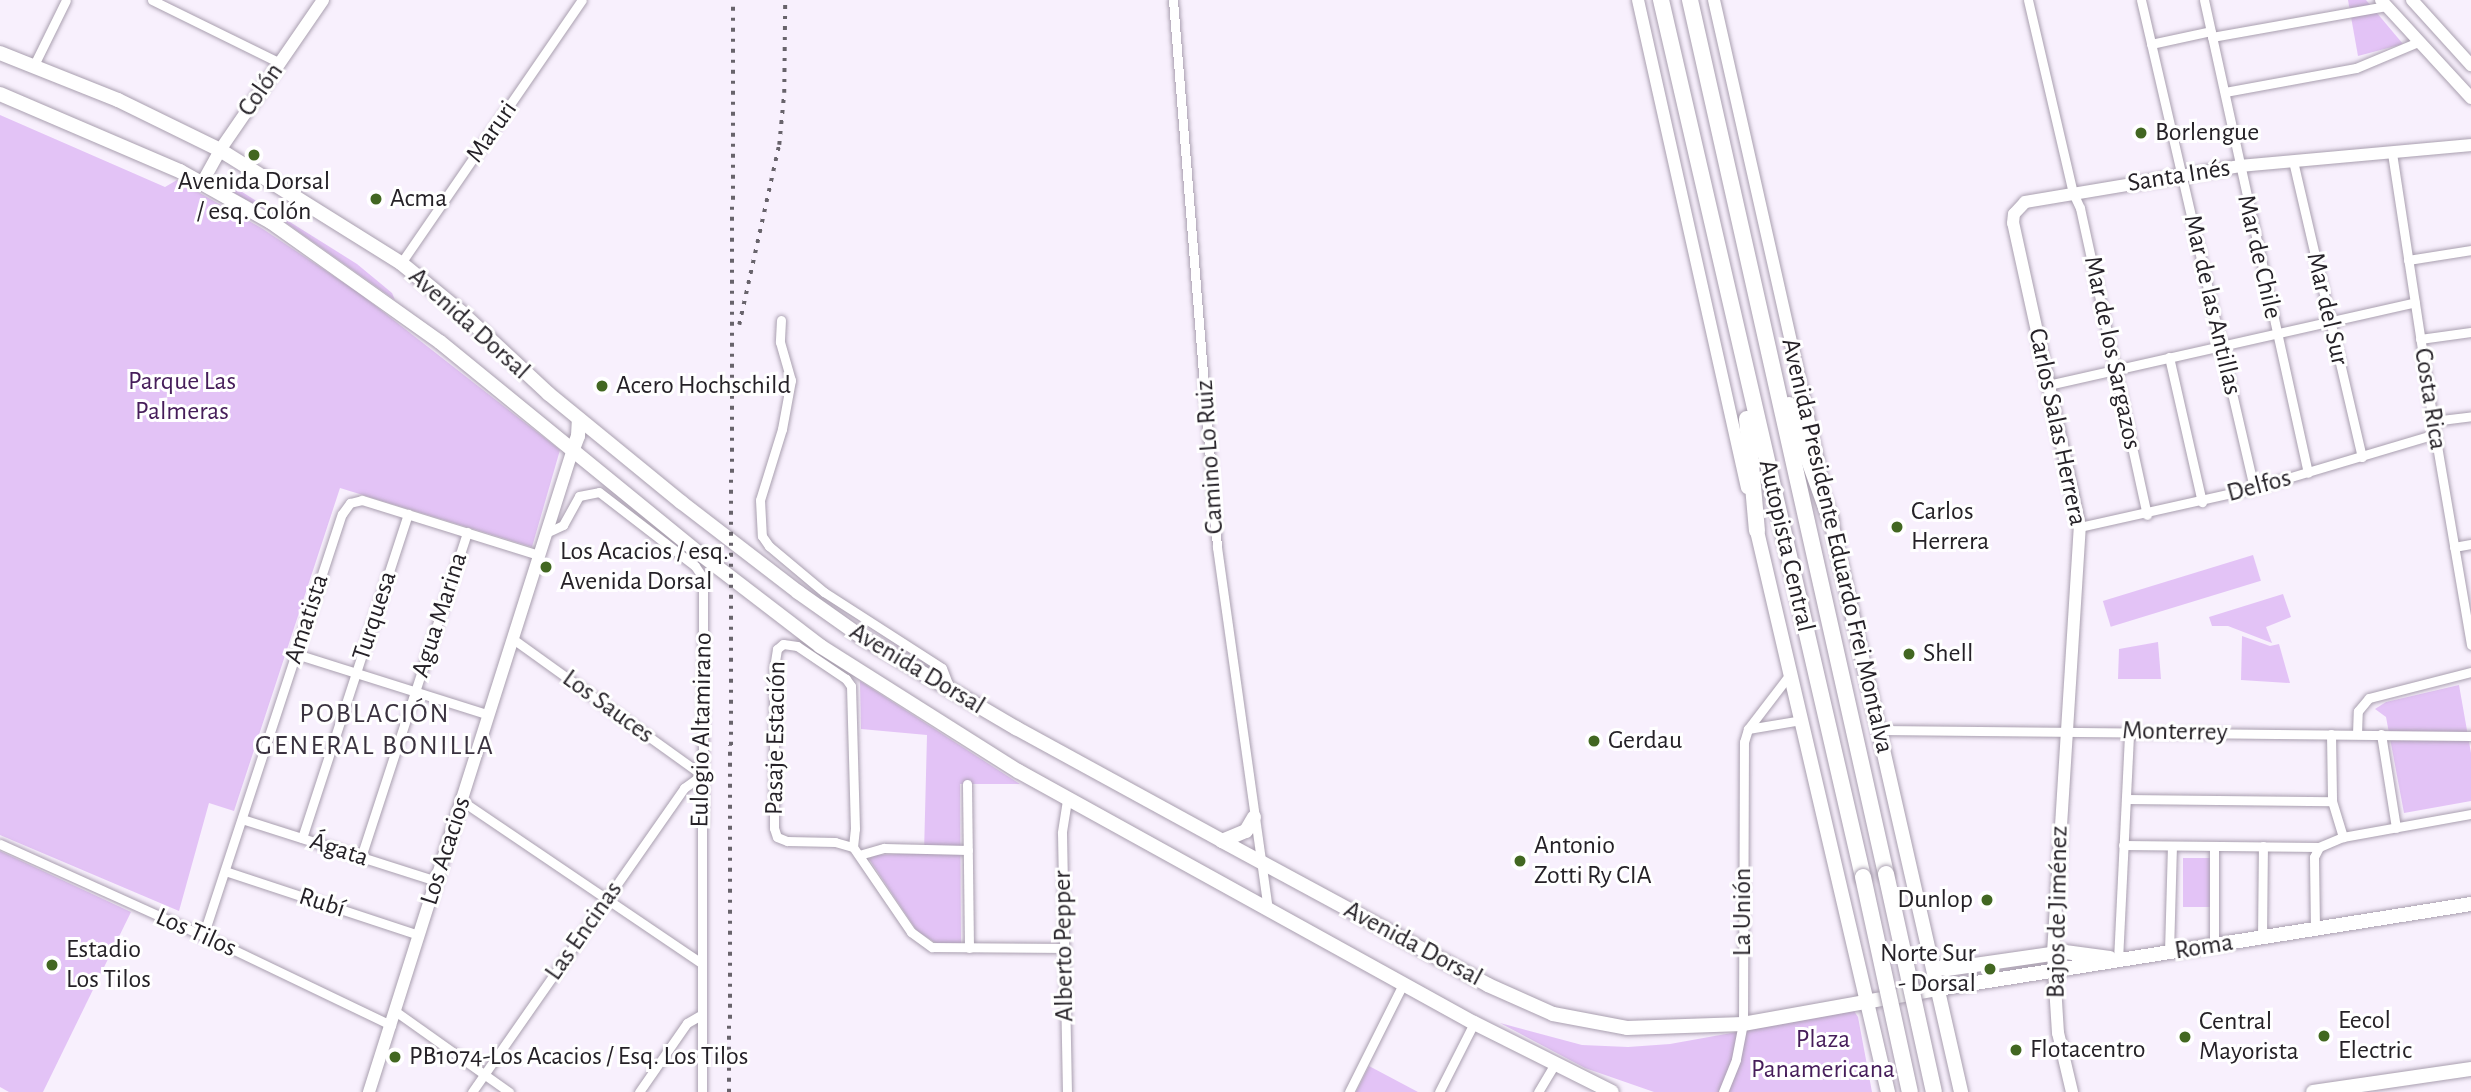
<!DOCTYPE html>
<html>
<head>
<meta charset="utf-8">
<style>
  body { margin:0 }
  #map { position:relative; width:2471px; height:1092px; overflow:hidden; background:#f8f0fd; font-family:"Alegreya Sans",sans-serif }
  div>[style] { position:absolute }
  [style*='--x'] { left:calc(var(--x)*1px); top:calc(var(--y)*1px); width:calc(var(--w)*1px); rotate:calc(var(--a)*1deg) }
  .green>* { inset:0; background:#e3c3f6; transform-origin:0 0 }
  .roads { filter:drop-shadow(0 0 2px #a99faf) drop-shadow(0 0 2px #a99faf) }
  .street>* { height:9px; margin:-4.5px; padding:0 4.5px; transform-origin:4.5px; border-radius:4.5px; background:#fff }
  .secondary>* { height:12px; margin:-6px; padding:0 6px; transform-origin:6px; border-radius:6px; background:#fff }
  .primary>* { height:14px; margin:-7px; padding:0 7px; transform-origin:7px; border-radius:7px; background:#fff }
  .highway>* { height:16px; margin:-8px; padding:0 8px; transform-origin:8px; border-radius:8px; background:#fff }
  .rail>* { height:3.5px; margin-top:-1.75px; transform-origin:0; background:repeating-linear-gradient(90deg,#68636b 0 3.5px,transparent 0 10.5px) }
  .bridges { filter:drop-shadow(0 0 2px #a99faf) drop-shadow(0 0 2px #a99faf) }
  .highway-bridge>* { height:16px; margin:-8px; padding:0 8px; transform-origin:8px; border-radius:8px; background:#fff }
  .dots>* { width:19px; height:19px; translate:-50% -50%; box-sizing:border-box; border:4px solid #fff; border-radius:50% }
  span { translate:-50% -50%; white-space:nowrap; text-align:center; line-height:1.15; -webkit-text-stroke:6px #fff; paint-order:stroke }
  .street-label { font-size:26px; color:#252127 }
  .poi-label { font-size:26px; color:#252127 }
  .left { translate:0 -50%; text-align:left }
  .right { translate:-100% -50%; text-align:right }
  .park-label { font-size:26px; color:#461d5a }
  .neighbourhood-label { font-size:28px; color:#3a323f; letter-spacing:2px }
</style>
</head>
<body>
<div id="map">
  <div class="green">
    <i style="clip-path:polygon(2348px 0,2366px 0,2403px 44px,2358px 56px)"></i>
    <i style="clip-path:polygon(0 115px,165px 187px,177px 180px,263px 229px,359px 293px,560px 450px,532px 547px,340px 488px,234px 811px,209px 803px,179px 911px,0 835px)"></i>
    <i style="clip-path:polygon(223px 180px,357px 264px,392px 293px,395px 300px,285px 222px,219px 184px)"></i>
    <i style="left:2253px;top:555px;width:27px;height:157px;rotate:73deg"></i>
    <i style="clip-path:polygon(2283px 594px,2291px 617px,2266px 627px,2272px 643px,2228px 626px,2212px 626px,2209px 617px)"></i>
    <i style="clip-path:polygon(2242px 636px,2270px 646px,2279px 644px,2290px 683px,2241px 680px)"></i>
    <i style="clip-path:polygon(2158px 642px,2161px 679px,2118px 679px,2119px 649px)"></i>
    <i style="clip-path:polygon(860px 681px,1020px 784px,960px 784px,961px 945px,936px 943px,917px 931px,869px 859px,874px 855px,924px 853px,927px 735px,861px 729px)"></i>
    <i style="clip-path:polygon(2459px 685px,2471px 753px,2471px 801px,2404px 813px,2386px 717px,2375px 709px,2386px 702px)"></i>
    <i style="clip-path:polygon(0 851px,131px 912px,43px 1092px,9px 1092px,0 1087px)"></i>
    <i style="left:2183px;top:858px;width:28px;height:49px"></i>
    <i style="clip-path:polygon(1854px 1011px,1858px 1017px,1872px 1092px,1654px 1092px,1585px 1068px,1500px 1023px,1582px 1045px,1628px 1047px,1670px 1044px)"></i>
    <i style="clip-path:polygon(1369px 1066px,1418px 1092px,1356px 1092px)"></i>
  </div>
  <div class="roads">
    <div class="street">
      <i style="--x:152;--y:0;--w:143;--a:26.2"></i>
      <i style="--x:1173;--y:0;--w:549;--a:85.4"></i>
      <i style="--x:1217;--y:547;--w:366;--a:82"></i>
      <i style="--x:2028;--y:0;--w:198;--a:76.9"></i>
      <i style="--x:2073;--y:193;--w:17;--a:65"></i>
      <i style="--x:2080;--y:208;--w:314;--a:77.7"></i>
      <i style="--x:2141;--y:0;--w:501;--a:76.96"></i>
      <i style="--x:2204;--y:0;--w:484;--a:77.6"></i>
      <i style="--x:2212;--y:37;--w:177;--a:-10.1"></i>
      <i style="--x:2151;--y:44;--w:61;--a:-12.2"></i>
      <i style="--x:34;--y:65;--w:72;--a:-63.8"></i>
      <i style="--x:2225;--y:92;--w:133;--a:-10.4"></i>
      <i style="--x:2356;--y:68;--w:67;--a:-22.8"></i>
      <i style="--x:2392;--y:153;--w:284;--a:81.3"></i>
      <i style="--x:2435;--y:434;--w:214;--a:80.3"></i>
      <i style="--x:2293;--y:161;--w:304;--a:76.9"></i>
      <i style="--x:2408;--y:260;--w:64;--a:-9"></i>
      <i style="--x:401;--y:263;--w:319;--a:-55.5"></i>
      <i style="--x:781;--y:320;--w:22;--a:93"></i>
      <i style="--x:780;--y:342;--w:40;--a:74"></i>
      <i style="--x:791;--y:380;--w:50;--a:100.4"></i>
      <i style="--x:782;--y:429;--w:74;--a:107.2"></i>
      <i style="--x:760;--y:500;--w:36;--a:87"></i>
      <i style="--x:762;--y:536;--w:12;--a:55"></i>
      <i style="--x:769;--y:546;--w:72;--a:39.9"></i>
      <i style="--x:824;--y:592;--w:140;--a:32.8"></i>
      <i style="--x:942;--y:668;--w:22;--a:69"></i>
      <i style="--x:2420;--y:339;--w:51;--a:-7.8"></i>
      <i style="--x:2169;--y:357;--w:149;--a:77.2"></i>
      <i style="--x:2048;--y:385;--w:376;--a:-12.7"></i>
      <i style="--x:2433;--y:421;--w:38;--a:-7"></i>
      <i style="--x:2080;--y:527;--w:178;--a:-12.6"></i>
      <i style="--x:2254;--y:488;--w:189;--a:-16.6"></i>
      <i style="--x:546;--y:533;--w:19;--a:-25"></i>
      <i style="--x:563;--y:525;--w:33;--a:-61"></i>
      <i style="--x:579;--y:496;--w:20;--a:-11"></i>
      <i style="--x:599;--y:492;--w:121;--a:37.6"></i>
      <i style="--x:695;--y:566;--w:14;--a:56"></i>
      <i style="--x:703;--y:578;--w:514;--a:90.11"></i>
      <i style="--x:2454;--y:547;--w:17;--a:-10"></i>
      <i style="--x:513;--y:639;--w:233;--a:35.7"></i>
      <i style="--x:296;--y:654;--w:202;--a:17.5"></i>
      <i style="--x:1748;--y:729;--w:55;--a:-9.5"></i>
      <i style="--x:1879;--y:730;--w:592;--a:0.58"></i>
      <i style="--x:2331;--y:734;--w:67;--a:89.1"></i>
      <i style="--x:2332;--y:801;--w:38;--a:73"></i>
      <i style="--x:2357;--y:734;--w:23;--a:-88"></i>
      <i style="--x:2358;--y:711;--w:17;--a:-50"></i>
      <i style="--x:2369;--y:698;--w:105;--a:-14.3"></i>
      <i style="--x:2381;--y:734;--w:95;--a:80.9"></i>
      <i style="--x:967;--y:784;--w:164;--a:89.3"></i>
      <i style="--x:2126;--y:799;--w:206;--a:0.6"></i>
      <i style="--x:1067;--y:800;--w:33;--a:99"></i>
      <i style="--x:1062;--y:833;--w:259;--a:88.9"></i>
      <i style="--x:462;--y:801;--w:287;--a:34.1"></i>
      <i style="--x:242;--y:819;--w:204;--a:17.7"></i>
      <i style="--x:302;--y:838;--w:341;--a:-71.9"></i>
      <i style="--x:0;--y:844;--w:250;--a:24.3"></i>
      <i style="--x:228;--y:947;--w:181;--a:25.6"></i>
      <i style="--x:2123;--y:845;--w:196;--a:0.6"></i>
      <i style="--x:853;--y:847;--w:18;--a:-84"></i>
      <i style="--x:855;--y:829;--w:143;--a:-91.6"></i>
      <i style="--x:851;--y:686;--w:9;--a:-126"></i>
      <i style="--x:846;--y:679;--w:59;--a:-146"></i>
      <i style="--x:797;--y:646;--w:14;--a:-172"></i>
      <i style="--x:783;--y:644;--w:8;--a:140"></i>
      <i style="--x:777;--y:649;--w:20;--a:99"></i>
      <i style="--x:774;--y:669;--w:159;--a:90"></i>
      <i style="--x:774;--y:828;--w:9;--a:72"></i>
      <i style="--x:777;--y:837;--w:11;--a:22"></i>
      <i style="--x:787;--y:841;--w:48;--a:1.2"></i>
      <i style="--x:835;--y:842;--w:19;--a:16"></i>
      <i style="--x:853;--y:847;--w:103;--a:55.7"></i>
      <i style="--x:911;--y:932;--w:26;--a:36"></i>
      <i style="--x:932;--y:947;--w:133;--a:0.4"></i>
      <i style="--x:859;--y:855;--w:26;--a:-16"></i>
      <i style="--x:884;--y:848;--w:84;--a:1.4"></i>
      <i style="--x:361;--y:857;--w:342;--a:-71.9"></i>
      <i style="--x:225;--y:871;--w:204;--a:18.3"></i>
      <i style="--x:2315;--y:929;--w:72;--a:-90.8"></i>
      <i style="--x:2314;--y:857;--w:11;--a:-63"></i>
      <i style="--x:2319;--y:847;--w:26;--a:-23"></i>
      <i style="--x:2343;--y:837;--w:130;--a:-10.2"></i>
      <i style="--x:203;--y:936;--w:444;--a:-71.8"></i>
      <i style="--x:342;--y:514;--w:14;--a:-54"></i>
      <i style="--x:350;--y:503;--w:12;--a:-14"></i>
      <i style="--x:362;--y:500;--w:185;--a:17.3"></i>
      <i style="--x:2262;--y:938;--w:92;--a:-89.4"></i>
      <i style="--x:2214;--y:945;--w:99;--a:-90"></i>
      <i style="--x:2169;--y:952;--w:106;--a:-88.4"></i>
      <i style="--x:2118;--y:960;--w:229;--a:-87.2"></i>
      <i style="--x:395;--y:1011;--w:140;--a:35.4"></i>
      <i style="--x:472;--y:1092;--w:371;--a:-55.1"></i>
      <i style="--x:684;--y:788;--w:22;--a:-36"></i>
      <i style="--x:639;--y:1092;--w:84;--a:-55.2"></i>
      <i style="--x:687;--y:1023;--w:16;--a:-30"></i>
      <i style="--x:1349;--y:1092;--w:121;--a:-63.4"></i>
      <i style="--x:1439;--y:1092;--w:77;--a:-63.1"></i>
      <i style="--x:1538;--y:1092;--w:31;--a:-59"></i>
      <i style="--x:1723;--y:1092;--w:35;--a:-68"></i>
      <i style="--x:1736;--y:1059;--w:36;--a:-79"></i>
      <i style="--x:1743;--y:1024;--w:282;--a:-89.8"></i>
      <i style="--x:1744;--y:742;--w:14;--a:-73"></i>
      <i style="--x:1748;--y:729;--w:69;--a:-52.6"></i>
    </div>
    <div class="secondary">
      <i style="--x:1638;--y:0;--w:500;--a:77.41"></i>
      <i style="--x:1714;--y:0;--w:488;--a:77.3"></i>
      <i style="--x:2381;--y:0;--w:133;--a:47.4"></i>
      <i style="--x:2412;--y:0;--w:88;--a:47.8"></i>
      <i style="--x:202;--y:183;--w:38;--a:-61"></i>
      <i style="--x:220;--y:150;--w:182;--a:-55.5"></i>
      <i style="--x:369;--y:1092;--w:675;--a:-72.4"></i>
      <i style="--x:2072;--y:1092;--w:61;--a:-103.3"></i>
      <i style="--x:2058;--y:1033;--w:80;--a:-93.6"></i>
      <i style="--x:2053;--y:953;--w:427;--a:-86.4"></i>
      <i style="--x:2080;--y:527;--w:311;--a:-102.4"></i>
      <i style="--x:2013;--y:223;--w:9;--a:-84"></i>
      <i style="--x:2014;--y:214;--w:16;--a:-47"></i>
      <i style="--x:2025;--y:202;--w:218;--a:-9.5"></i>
      <i style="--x:2240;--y:166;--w:232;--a:-5.2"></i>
    </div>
    <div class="primary">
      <i style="--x:0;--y:53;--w:127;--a:21.7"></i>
      <i style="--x:118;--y:100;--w:114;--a:26.1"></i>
      <i style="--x:220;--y:150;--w:213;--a:32"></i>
      <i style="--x:401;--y:263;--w:79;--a:39.3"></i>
      <i style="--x:462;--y:313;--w:119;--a:43"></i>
      <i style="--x:549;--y:394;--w:171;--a:39.3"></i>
      <i style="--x:681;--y:502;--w:148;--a:37.6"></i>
      <i style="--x:798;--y:592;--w:80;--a:35.3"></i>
      <i style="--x:863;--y:638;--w:178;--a:30.5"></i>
      <i style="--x:1016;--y:728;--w:235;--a:28.7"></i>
      <i style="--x:1222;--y:841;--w:302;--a:28.4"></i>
      <i style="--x:1488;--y:985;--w:71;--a:24"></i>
      <i style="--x:1553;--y:1014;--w:75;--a:10.7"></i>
      <i style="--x:1627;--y:1028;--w:116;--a:-2"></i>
      <i style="--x:1743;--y:1024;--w:198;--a:-10.2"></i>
      <i style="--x:1938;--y:989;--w:540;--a:-9.06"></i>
      <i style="--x:0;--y:94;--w:196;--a:23.2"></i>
      <i style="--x:180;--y:171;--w:104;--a:29.3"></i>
      <i style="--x:271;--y:222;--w:207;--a:35.4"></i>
      <i style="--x:440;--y:342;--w:334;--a:39.2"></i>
      <i style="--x:699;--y:553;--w:153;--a:37.5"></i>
      <i style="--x:820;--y:646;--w:234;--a:32.3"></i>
      <i style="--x:1018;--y:771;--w:521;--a:28.93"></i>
      <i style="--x:1474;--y:1023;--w:154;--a:26.6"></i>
      <i style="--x:573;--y:449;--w:14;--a:-69"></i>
      <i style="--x:578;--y:436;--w:17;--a:-87"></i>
      <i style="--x:1831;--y:521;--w:586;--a:77.17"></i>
      <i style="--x:1757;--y:531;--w:576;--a:76.86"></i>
      <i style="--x:1222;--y:841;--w:26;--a:-23"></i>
      <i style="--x:1246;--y:831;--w:16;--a:-60"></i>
      <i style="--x:1933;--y:967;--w:14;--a:8"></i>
      <i style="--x:1947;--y:969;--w:119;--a:-8.2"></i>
      <i style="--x:2065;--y:952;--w:45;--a:7.6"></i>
      <i style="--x:2313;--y:1092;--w:160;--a:-8.3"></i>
    </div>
    <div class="highway">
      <i style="--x:1661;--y:0;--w:900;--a:77.03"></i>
      <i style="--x:1690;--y:0;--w:896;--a:77.36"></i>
      <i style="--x:1789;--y:405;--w:123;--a:70.1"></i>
      <i style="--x:1747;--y:419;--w:112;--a:84.9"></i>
    </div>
  </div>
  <div class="rail">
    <i style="--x:739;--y:325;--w:184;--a:-77.5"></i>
    <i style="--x:779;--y:145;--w:52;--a:-84.5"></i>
    <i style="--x:784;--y:93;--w:93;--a:-89.4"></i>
    <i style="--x:729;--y:1092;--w:1092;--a:-89.79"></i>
  </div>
  <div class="bridges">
    <div class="highway-bridge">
      <i style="--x:1886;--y:874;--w:223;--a:77.6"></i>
      <i style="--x:1863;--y:877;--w:220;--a:77.7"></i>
    </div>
  </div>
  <div class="dots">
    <i style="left:2141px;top:133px;background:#426721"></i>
    <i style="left:254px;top:155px;background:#426721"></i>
    <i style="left:376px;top:199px;background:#426721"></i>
    <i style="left:602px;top:386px;background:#426721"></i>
    <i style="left:1897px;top:527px;background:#426721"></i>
    <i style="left:546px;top:567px;background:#426721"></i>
    <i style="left:1909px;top:654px;background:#426721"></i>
    <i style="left:1594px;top:741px;background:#426721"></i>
    <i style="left:1520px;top:861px;background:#426721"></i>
    <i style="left:1987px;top:900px;background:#426721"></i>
    <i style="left:52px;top:965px;background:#426721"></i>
    <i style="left:1990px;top:969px;background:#426721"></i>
    <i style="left:2324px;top:1036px;background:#426721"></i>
    <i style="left:2185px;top:1037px;background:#426721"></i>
    <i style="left:2016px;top:1050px;background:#426721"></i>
    <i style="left:395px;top:1057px;background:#426721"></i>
  </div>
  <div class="street-label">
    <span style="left:261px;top:90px;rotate:-55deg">Colón</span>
    <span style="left:492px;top:132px;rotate:-55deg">Maruri</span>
    <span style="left:2179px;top:176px;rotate:-9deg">Santa Inés</span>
    <span style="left:2259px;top:257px;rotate:77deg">Mar de Chile</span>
    <span style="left:2212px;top:305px;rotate:77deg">Mar de las Antillas</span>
    <span style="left:2327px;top:309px;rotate:77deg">Mar del Sur</span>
    <span style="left:469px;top:324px;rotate:42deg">Avenida Dorsal</span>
    <span style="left:2112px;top:353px;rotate:78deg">Mar de los Sargazos</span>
    <span style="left:2430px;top:399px;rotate:81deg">Costa Rica</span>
    <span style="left:2057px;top:427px;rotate:78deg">Carlos Salas Herrera</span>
    <span style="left:1210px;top:457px;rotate:-94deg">Camino Lo Ruiz</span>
    <span style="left:2259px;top:486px;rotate:-15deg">Delfos</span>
    <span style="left:1786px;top:546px;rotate:77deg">Autopista Central</span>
    <span style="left:1837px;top:546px;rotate:77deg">Avenida Presidente Eduardo Frei Montalva</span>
    <span style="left:440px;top:615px;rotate:-72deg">Agua Marina</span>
    <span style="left:375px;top:616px;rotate:-72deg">Turquesa</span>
    <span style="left:307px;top:619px;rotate:-72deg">Amatista</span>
    <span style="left:917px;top:669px;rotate:31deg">Avenida Dorsal</span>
    <span style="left:608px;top:707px;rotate:36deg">Los Sauces</span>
    <span style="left:702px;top:730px;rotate:-89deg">Eulogio Altamirano</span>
    <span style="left:2175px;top:732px;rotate:1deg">Monterrey</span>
    <span style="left:776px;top:738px;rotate:-89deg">Pasaje Estación</span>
    <span style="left:339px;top:850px;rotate:18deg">Ágata</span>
    <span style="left:446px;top:851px;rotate:-72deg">Los Acacios</span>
    <span style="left:322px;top:903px;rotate:18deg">Rubí</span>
    <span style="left:1743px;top:912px;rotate:-90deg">La Unión</span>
    <span style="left:2058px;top:912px;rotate:-89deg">Bajos de Jiménez</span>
    <span style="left:584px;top:931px;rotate:-55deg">Las Encinas</span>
    <span style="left:196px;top:933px;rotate:24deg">Los Tilos</span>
    <span style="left:1413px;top:944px;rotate:28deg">Avenida Dorsal</span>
    <span style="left:1064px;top:946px;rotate:-91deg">Alberto Pepper</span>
    <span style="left:2204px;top:947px;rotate:-9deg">Roma</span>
  </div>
  <div class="poi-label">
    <span class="left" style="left:2155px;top:133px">Borlengue</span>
    <span style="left:254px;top:197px">Avenida Dorsal<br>/ esq. Colón</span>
    <span class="left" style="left:390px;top:199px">Acma</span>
    <span class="left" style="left:616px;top:386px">Acero Hochschild</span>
    <span class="left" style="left:1911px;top:527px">Carlos<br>Herrera</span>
    <span class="left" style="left:560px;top:567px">Los Acacios / esq.<br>Avenida Dorsal</span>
    <span class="left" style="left:1923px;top:654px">Shell</span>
    <span class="left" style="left:1608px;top:741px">Gerdau</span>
    <span class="left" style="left:1534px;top:861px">Antonio<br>Zotti Ry CIA</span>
    <span class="right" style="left:1973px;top:900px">Dunlop</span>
    <span class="left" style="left:66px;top:965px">Estadio<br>Los Tilos</span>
    <span class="right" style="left:1976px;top:969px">Norte Sur<br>- Dorsal</span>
    <span class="left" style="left:2338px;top:1036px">Eecol<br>Electric</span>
    <span class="left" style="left:2199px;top:1037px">Central<br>Mayorista</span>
    <span class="left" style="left:2030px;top:1050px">Flotacentro</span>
    <span class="left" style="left:409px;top:1057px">PB1074-Los Acacios / Esq. Los Tilos</span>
  </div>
  <div class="park-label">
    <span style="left:182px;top:397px">Parque Las<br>Palmeras</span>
    <span style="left:1823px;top:1055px">Plaza<br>Panamericana</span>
  </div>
  <div class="neighbourhood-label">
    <span style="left:375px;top:730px">POBLACIÓN<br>GENERAL BONILLA</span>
  </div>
</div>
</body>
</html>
